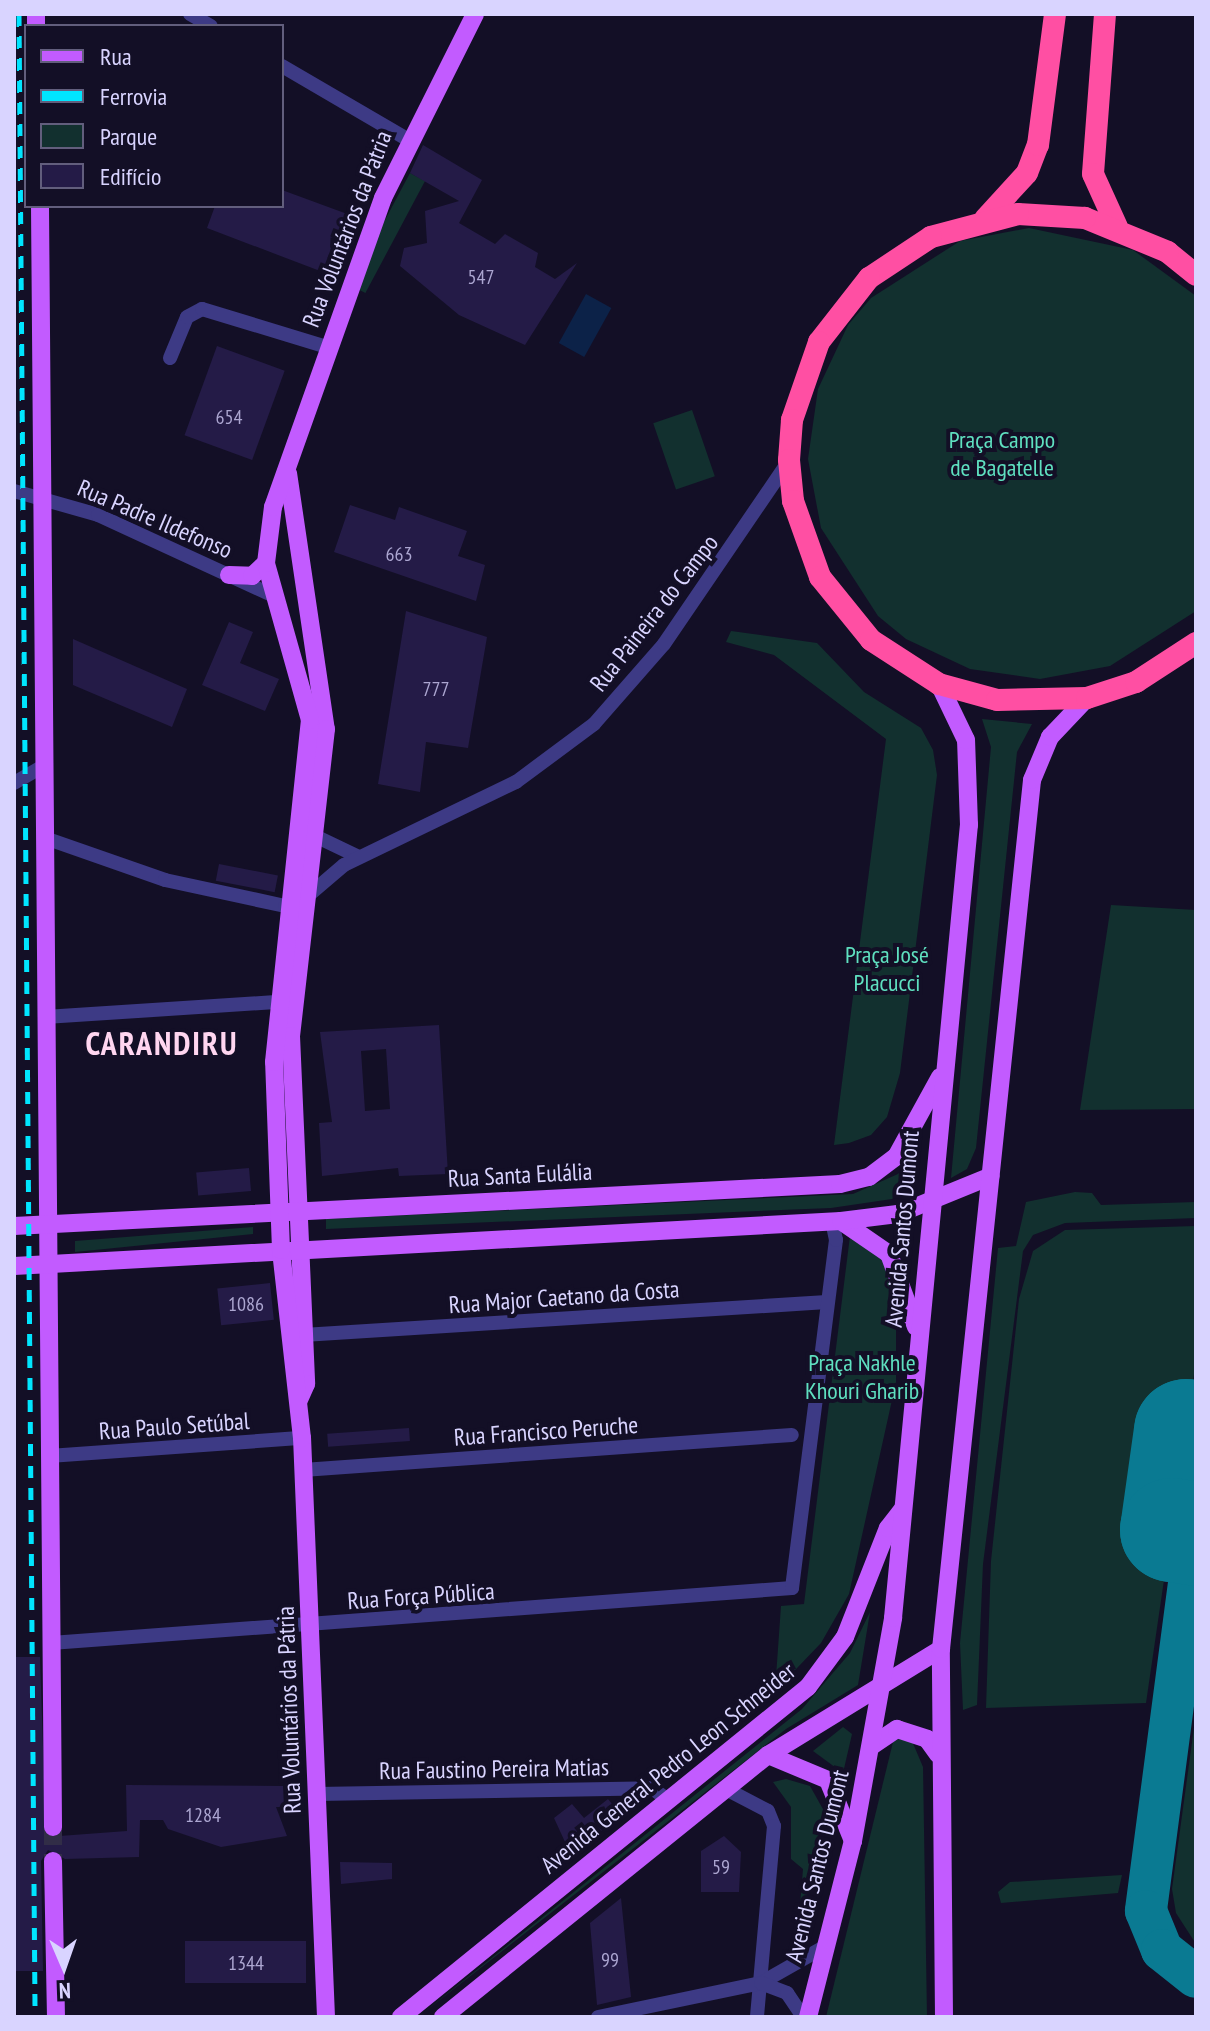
<!DOCTYPE html>
<html>
<head>
<meta charset="utf-8">
<style>
  body { margin:0 }
  #map { position:relative; width:1210px; height:2031px; overflow:hidden; background:#130f26; font-family:"PT Sans Narrow",sans-serif }
  div>[style] { position:absolute }
  [style*='--x'] { left:calc(var(--x)*1px); top:calc(var(--y)*1px); width:calc(var(--w)*1px); rotate:calc(var(--a)*1deg) }
  .green>* { inset:0; background:#12302f; transform-origin:0 0 }
  .water>* { inset:0; background:#0c2248; transform-origin:0 0 }
  .taxiway>* { height:42px; margin:-21px; padding:0 21px; transform-origin:21px; border-radius:21px; background:#0a7a92 }
  .runway>* { height:104px; margin:-52px; padding:0 52px; transform-origin:52px; border-radius:52px; background:#0a7a92 }
  .building>* { inset:0; background:#241b47; transform-origin:0 0 }
  .major-tunnel>* { height:18px; margin-top:-9px; transform-origin:0; background:repeating-linear-gradient(90deg,#312d47 0 18px,transparent 0 27px) }
  .minor>* { height:14px; margin:-7px; padding:0 7px; transform-origin:7px; border-radius:7px; background:#3d3a85 }
  .major>* { height:18px; margin:-9px; padding:0 9px; transform-origin:9px; border-radius:9px; background:#c25bff }
  .highway>* { height:22px; margin:-11px; padding:0 11px; transform-origin:11px; border-radius:11px; background:#ff4fa3 }
  .rail>* { height:5px; margin-top:-2.5px; transform-origin:0; background:repeating-linear-gradient(90deg,#00e5ff 0 12px,transparent 0 22px) }
  span { translate:-50% -50%; white-space:nowrap; text-align:center; line-height:1.15; -webkit-text-stroke:8px #130f26; paint-order:stroke }
  .number-label { font-size:20px; color:#aca6d1 }
  .number-label span { -webkit-text-stroke-width:0 }
  .street-label { font-size:24px; color:#d9d4ff }
  .park-label { font-size:24px; color:#5fe0c0 }
  .district-label { font-size:32px; color:#ffd6f0; font-weight:700; letter-spacing:2px }
  .frame { position:absolute; inset:0; border:16px solid #d9d4ff; pointer-events:none }
  .legend { position:absolute; left:24px; top:24px; width:260px; height:184px; box-sizing:border-box; background:#130f26; border:2px solid #625e7d; margin:0; padding:10px 14px; list-style:none; font-size:24px; color:#d9d4ff }
  .legend li { display:flex; align-items:center; gap:16px; height:40px }
  .legend b { width:40px; border:2px solid #625e7d }
  .north { position:absolute; left:24px; top:1927px; width:80px; height:80px; -webkit-text-stroke:6px #130f26; paint-order:stroke; rotate:178deg; font-size:22px; font-weight:700; line-height:32px; text-align:center; color:#d9d4ff }
  .north::after { content:''; display:block; margin:auto; width:28px; height:36px; background:#d9d4ff; clip-path:polygon(50% 0,100% 100%,50% 72%,0 100%) }
</style>
</head>
<body>
<div id="map">
  <div class="green">
    <i style="left:410px;top:173px;width:17px;height:127px;rotate:28deg"></i>
    <i style="clip-path:polygon(1029px 228px,1133px 250px,1196px 296px,1196px 611px,1110px 666px,1040px 679px,970px 669px,906px 639px,878px 616px,821px 528px,808px 459px,818px 389px,848px 325px,871px 298px,960px 241px)"></i>
    <i style="left:692px;top:410px;width:70px;height:41px;rotate:71deg"></i>
    <i style="clip-path:polygon(731px 631px,817px 643px,864px 692px,921px 728px,933px 750px,937px 775px,900px 1073px,887px 1117px,871px 1135px,849px 1143px,834px 1145px,886px 739px,774px 655px,726px 642px)"></i>
    <i style="clip-path:polygon(982px 719px,1032px 724px,1017px 752px,976px 1148px,967px 1169px,951px 1178px,991px 747px)"></i>
    <i style="clip-path:polygon(1111px 905px,1196px 910px,1196px 1109px,1080px 1110px)"></i>
    <i style="clip-path:polygon(919px 1153px,916px 1179px,892px 1199px,831px 1208px,326px 1229px,326px 1219px,853px 1194px,898px 1174px)"></i>
    <i style="clip-path:polygon(1075px 1192px,1092px 1193px,1101px 1205px,1196px 1202px,1196px 1218px,1065px 1223px,1033px 1235px,1023px 1251px,983px 1564px,977px 1705px,963px 1710px,960px 1643px,998px 1248px,1016px 1246px,1026px 1202px)"></i>
    <i style="clip-path:polygon(1196px 1226px,1196px 1361px,1146px 1703px,986px 1708px,991px 1561px,1019px 1299px,1033px 1251px,1065px 1230px)"></i>
    <i style="clip-path:polygon(253px 1227px,253px 1234px,75px 1252px,75px 1241px)"></i>
    <i style="clip-path:polygon(850px 1236px,888px 1264px,896px 1286px,896px 1382px,849px 1594px,821px 1643px,775px 1691px,781px 1606px,804px 1604px)"></i>
    <i style="clip-path:polygon(870px 1612px,858px 1685px,786px 1729px,418px 2017px,802px 1709px,850px 1653px)"></i>
    <i style="clip-path:polygon(1196px 1713px,1196px 1944px,1176px 1913px,1172px 1889px)"></i>
    <i style="clip-path:polygon(843px 1727px,852px 1734px,843px 1773px,813px 1751px)"></i>
    <i style="clip-path:polygon(902px 1737px,912px 1741px,923px 1767px,927px 2017px,826px 2017px,893px 1742px)"></i>
    <i style="clip-path:polygon(786px 1779px,810px 1786px,824px 1811px,800px 1928px,798px 1930px,803px 1869px,791px 1859px,791px 1807px,773px 1782px)"></i>
    <i style="clip-path:polygon(1122px 1875px,1118px 1893px,1001px 1903px,998px 1892px,1010px 1882px)"></i>
  </div>
  <div class="water">
    <i style="left:586px;top:294px;width:29px;height:56px;rotate:29deg"></i>
  </div>
  <div class="taxiway">
    <i style="--x:1196;--y:1530;--w:384;--a:97.5"></i>
    <i style="--x:1146;--y:1911;--w:42;--a:67.7"></i>
    <i style="--x:1162;--y:1950;--w:43;--a:38.5"></i>
  </div>
  <div class="runway">
    <i style="--x:1196;--y:1433;--w:10;--a:-169"></i>
    <i style="--x:1186;--y:1431;--w:100;--a:98"></i>
    <i style="--x:1172;--y:1530;--w:24;--a:9"></i>
  </div>
  <div class="building">
    <i style="clip-path:polygon(423px 145px,482px 180px,459px 223px,495px 244px,505px 234px,538px 253px,535px 267px,555px 279px,577px 263px,525px 345px,459px 315px,400px 266px,404px 248px,427px 243px,425px 211px,459px 201px,410px 173px)"></i>
    <i style="clip-path:polygon(282px 190px,350px 215px,328px 274px,207px 228px,215px 206px,282px 206px)"></i>
    <i style="left:217px;top:346px;width:72px;height:95px;rotate:20deg"></i>
    <i style="clip-path:polygon(350px 505px,395px 520px,399px 507px,467px 531px,458px 556px,485px 565px,476px 601px,334px 552px)"></i>
    <i style="clip-path:polygon(406px 611px,487px 637px,468px 748px,426px 742px,420px 792px,378px 784px)"></i>
    <i style="clip-path:polygon(229px 622px,253px 632px,240px 663px,279px 679px,265px 711px,202px 685px)"></i>
    <i style="clip-path:polygon(73px 639px,187px 689px,172px 727px,73px 685px)"></i>
    <i style="left:219px;top:864px;width:60px;height:17px;rotate:11deg"></i>
    <i style="clip-path:polygon(evenodd,439px 1025px,448px 1174px,399px 1176px,398px 1168px,322px 1176px,319px 1123px,332px 1122px,320px 1032px,439px 1025px,386px 1049px,390px 1109px,365px 1111px,361px 1051px,386px 1049px)"></i>
    <i style="left:249px;top:1168px;width:23px;height:53px;rotate:85deg"></i>
    <i style="left:270px;top:1283px;width:37px;height:53px;rotate:84deg"></i>
    <i style="left:409px;top:1428px;width:13px;height:82px;rotate:86deg"></i>
    <i style="clip-path:polygon(14px 1657px,40px 1657px,46px 1837px,127px 1831px,126px 1785px,283px 1786px,284px 1807px,276px 1807px,287px 1836px,221px 1847px,168px 1829px,163px 1820px,140px 1820px,139px 1857px,65px 1859px,48px 1850px,41px 1861px,43px 1971px,14px 1971px)"></i>
    <i style="clip-path:polygon(608px 1799px,621px 1815px,571px 1855px,554px 1818px,572px 1804px,584px 1818px)"></i>
    <i style="clip-path:polygon(724px 1836px,741px 1852px,739px 1892px,701px 1892px,701px 1851px)"></i>
    <i style="clip-path:polygon(340px 1862px,392px 1863px,392px 1879px,341px 1884px)"></i>
    <i style="clip-path:polygon(621px 1898px,631px 1997px,597px 2005px,590px 1923px)"></i>
    <i style="left:185px;top:1941px;width:121px;height:42px"></i>
  </div>
  <div class="major-tunnel">
    <i style="--x:53;--y:1827;--w:34;--a:90"></i>
  </div>
  <div class="minor">
    <i style="--x:190;--y:14;--w:24;--a:30"></i>
    <i style="--x:282;--y:66;--w:145;--a:30.3"></i>
    <i style="--x:170;--y:358;--w:44;--a:-67.5"></i>
    <i style="--x:187;--y:317;--w:17;--a:-28"></i>
    <i style="--x:202;--y:309;--w:131;--a:16.9"></i>
    <i style="--x:14;--y:491;--w:87;--a:15.9"></i>
    <i style="--x:98;--y:515;--w:196;--a:24.7"></i>
    <i style="--x:14;--y:783;--w:34;--a:-30"></i>
    <i style="--x:313;--y:835;--w:51;--a:25.6"></i>
    <i style="--x:45;--y:838;--w:127;--a:19.3"></i>
    <i style="--x:165;--y:880;--w:123;--a:12.2"></i>
    <i style="--x:285;--y:906;--w:19;--a:-18"></i>
    <i style="--x:303;--y:900;--w:54;--a:-40.5"></i>
    <i style="--x:344;--y:865;--w:191;--a:-25.8"></i>
    <i style="--x:516;--y:782;--w:97;--a:-36.6"></i>
    <i style="--x:594;--y:724;--w:106;--a:-48.8"></i>
    <i style="--x:664;--y:644;--w:220;--a:-55.7"></i>
    <i style="--x:45;--y:1017;--w:231;--a:-3.7"></i>
    <i style="--x:303;--y:1335;--w:525;--a:-3.6"></i>
    <i style="--x:49;--y:1456;--w:254;--a:-4.1"></i>
    <i style="--x:303;--y:1470;--w:490;--a:-4.1"></i>
    <i style="--x:51;--y:1643;--w:743;--a:-4.24"></i>
    <i style="--x:792;--y:1588;--w:351;--a:-82.8"></i>
    <i style="--x:836;--y:1240;--w:19;--a:-102"></i>
    <i style="--x:726;--y:1789;--w:47;--a:27.6"></i>
    <i style="--x:768;--y:1811;--w:16;--a:68"></i>
    <i style="--x:774;--y:1826;--w:192;--a:95.1"></i>
    <i style="--x:317;--y:1794;--w:335;--a:-1"></i>
    <i style="--x:652;--y:1788;--w:20;--a:37"></i>
    <i style="--x:761;--y:1983;--w:73;--a:-29.7"></i>
    <i style="--x:598;--y:2017;--w:167;--a:-11.8"></i>
    <i style="--x:761;--y:1983;--w:28;--a:21"></i>
    <i style="--x:787;--y:1993;--w:29;--a:56"></i>
  </div>
  <div class="major">
    <i style="--x:36;--y:14;--w:11;--a:90"></i>
    <i style="--x:40;--y:206;--w:1621;--a:89.54"></i>
    <i style="--x:288;--y:473;--w:259;--a:81.6"></i>
    <i style="--x:326;--y:729;--w:309;--a:96.5"></i>
    <i style="--x:291;--y:1036;--w:348;--a:87.5"></i>
    <i style="--x:306;--y:1384;--w:17;--a:114"></i>
    <i style="--x:229;--y:575;--w:23;--a:2"></i>
    <i style="--x:252;--y:576;--w:19;--a:-43"></i>
    <i style="--x:841;--y:1221;--w:58;--a:34.5"></i>
    <i style="--x:889;--y:1254;--w:78;--a:69.7"></i>
    <i style="--x:14;--y:1226;--w:827;--a:-2.91"></i>
    <i style="--x:840;--y:1184;--w:30;--a:-14"></i>
    <i style="--x:869;--y:1177;--w:34;--a:-37"></i>
    <i style="--x:896;--y:1157;--w:91;--a:-61.2"></i>
    <i style="--x:14;--y:1266;--w:828;--a:-3.11"></i>
    <i style="--x:841;--y:1221;--w:57;--a:-7"></i>
    <i style="--x:898;--y:1214;--w:100;--a:-22.2"></i>
    <i style="--x:873;--y:1745;--w:29;--a:-34"></i>
    <i style="--x:897;--y:1729;--w:32;--a:18"></i>
    <i style="--x:927;--y:1739;--w:19;--a:54"></i>
    <i style="--x:768;--y:1755;--w:65;--a:22.6"></i>
    <i style="--x:828;--y:1780;--w:66;--a:67.7"></i>
    <i style="--x:53;--y:1861;--w:156;--a:88.9"></i>
    <i style="--x:326;--y:2017;--w:579;--a:-92.37"></i>
    <i style="--x:302;--y:1438;--w:189;--a:-96.4"></i>
    <i style="--x:281;--y:1250;--w:188;--a:-92.1"></i>
    <i style="--x:274;--y:1062;--w:344;--a:-84"></i>
    <i style="--x:310;--y:720;--w:163;--a:-105.7"></i>
    <i style="--x:266;--y:563;--w:56;--a:-82.9"></i>
    <i style="--x:273;--y:507;--w:328;--a:-70.4"></i>
    <i style="--x:383;--y:198;--w:206;--a:-63.4"></i>
    <i style="--x:401;--y:2017;--w:524;--a:-39.04"></i>
    <i style="--x:808;--y:1687;--w:62;--a:-53.5"></i>
    <i style="--x:845;--y:1637;--w:117;--a:-68.5"></i>
    <i style="--x:888;--y:1528;--w:24;--a:-52"></i>
    <i style="--x:443;--y:2017;--w:417;--a:-38.9"></i>
    <i style="--x:768;--y:1755;--w:203;--a:-31.5"></i>
    <i style="--x:808;--y:2017;--w:182;--a:-75.7"></i>
    <i style="--x:853;--y:1841;--w:227;--a:-79.8"></i>
    <i style="--x:893;--y:1618;--w:797;--a:-84.53"></i>
    <i style="--x:969;--y:825;--w:85;--a:-92"></i>
    <i style="--x:966;--y:740;--w:62;--a:-115.7"></i>
    <i style="--x:944;--y:2017;--w:368;--a:-90.5"></i>
    <i style="--x:941;--y:1649;--w:874;--a:-84.02"></i>
    <i style="--x:1032;--y:780;--w:47;--a:-67.3"></i>
    <i style="--x:1050;--y:737;--w:54;--a:-46.5"></i>
  </div>
  <div class="highway">
    <i style="--x:1105;--y:14;--w:160;--a:94.3"></i>
    <i style="--x:1093;--y:174;--w:58;--a:65.6"></i>
    <i style="--x:985;--y:219;--w:62;--a:-47.6"></i>
    <i style="--x:1027;--y:173;--w:30;--a:-69"></i>
    <i style="--x:1038;--y:145;--w:132;--a:-82.6"></i>
    <i style="--x:1196;--y:275;--w:36;--a:-141"></i>
    <i style="--x:1168;--y:252;--w:90;--a:-157.7"></i>
    <i style="--x:1085;--y:218;--w:67;--a:-176.6"></i>
    <i style="--x:1018;--y:214;--w:90;--a:165.2"></i>
    <i style="--x:931;--y:237;--w:74;--a:146.5"></i>
    <i style="--x:869;--y:278;--w:81;--a:128"></i>
    <i style="--x:819;--y:342;--w:83;--a:109.1"></i>
    <i style="--x:792;--y:420;--w:40;--a:94.3"></i>
    <i style="--x:789;--y:460;--w:41;--a:84.4"></i>
    <i style="--x:793;--y:501;--w:81;--a:70.4"></i>
    <i style="--x:820;--y:577;--w:81;--a:51"></i>
    <i style="--x:871;--y:640;--w:81;--a:32.9"></i>
    <i style="--x:939;--y:684;--w:60;--a:15.4"></i>
    <i style="--x:997;--y:700;--w:90;--a:-1.3"></i>
    <i style="--x:1087;--y:698;--w:52;--a:-18.1"></i>
    <i style="--x:1136;--y:682;--w:72;--a:-33"></i>
  </div>
  <div class="rail">
    <i style="--x:19;--y:14;--w:2003;--a:89.54"></i>
  </div>
  <div class="number-label">
    <span style="left:481px;top:277px">547</span>
    <span style="left:229px;top:417px">654</span>
    <span style="left:399px;top:554px">663</span>
    <span style="left:436px;top:689px">777</span>
    <span style="left:246px;top:1304px">1086</span>
    <span style="left:203px;top:1815px">1284</span>
    <span style="left:721px;top:1867px">59</span>
    <span style="left:610px;top:1960px">99</span>
    <span style="left:246px;top:1963px">1344</span>
  </div>
  <div class="street-label">
    <span style="left:347px;top:229px;rotate:-69deg">Rua Voluntários da Pátria</span>
    <span style="left:155px;top:519px;rotate:23deg">Rua Padre Ildefonso</span>
    <span style="left:654px;top:613px;rotate:-52deg">Rua Paineira do Campo</span>
    <span style="left:520px;top:1175px;rotate:-3deg">Rua Santa Eulália</span>
    <span style="left:902px;top:1229px;rotate:-85deg">Avenida Santos Dumont</span>
    <span style="left:564px;top:1297px;rotate:-4deg">Rua Major Caetano da Costa</span>
    <span style="left:174px;top:1426px;rotate:-4deg">Rua Paulo Setúbal</span>
    <span style="left:546px;top:1431px;rotate:-4deg">Rua Francisco Peruche</span>
    <span style="left:421px;top:1596px;rotate:-4deg">Rua Força Pública</span>
    <span style="left:289px;top:1710px;rotate:-92deg">Rua Voluntários da Pátria</span>
    <span style="left:668px;top:1768px;rotate:-39deg">Avenida General Pedro Leon Schneider</span>
    <span style="left:494px;top:1769px;rotate:-1deg">Rua Faustino Pereira Matias</span>
    <span style="left:817px;top:1866px;rotate:-76deg">Avenida Santos Dumont</span>
  </div>
  <div class="park-label">
    <span style="left:1002px;top:454px">Praça Campo<br>de Bagatelle</span>
    <span style="left:887px;top:969px">Praça José<br>Placucci</span>
    <span style="left:862px;top:1377px">Praça Nakhle<br>Khouri Gharib</span>
  </div>
  <div class="district-label">
    <span style="left:162px;top:1043px">CARANDIRU</span>
  </div>
  <div class="frame"></div>
  <ul class="legend">
  <li><b style="height:10px;background:#c25bff"></b>Rua</li>
  <li><b style="height:10px;background:#00e5ff"></b>Ferrovia</li>
  <li><b style="height:22px;background:#12302f"></b>Parque</li>
  <li><b style="height:22px;background:#241b47"></b>Edifício</li>
  </ul>
  <div class="north">N</div>
</div>
</body>
</html>
